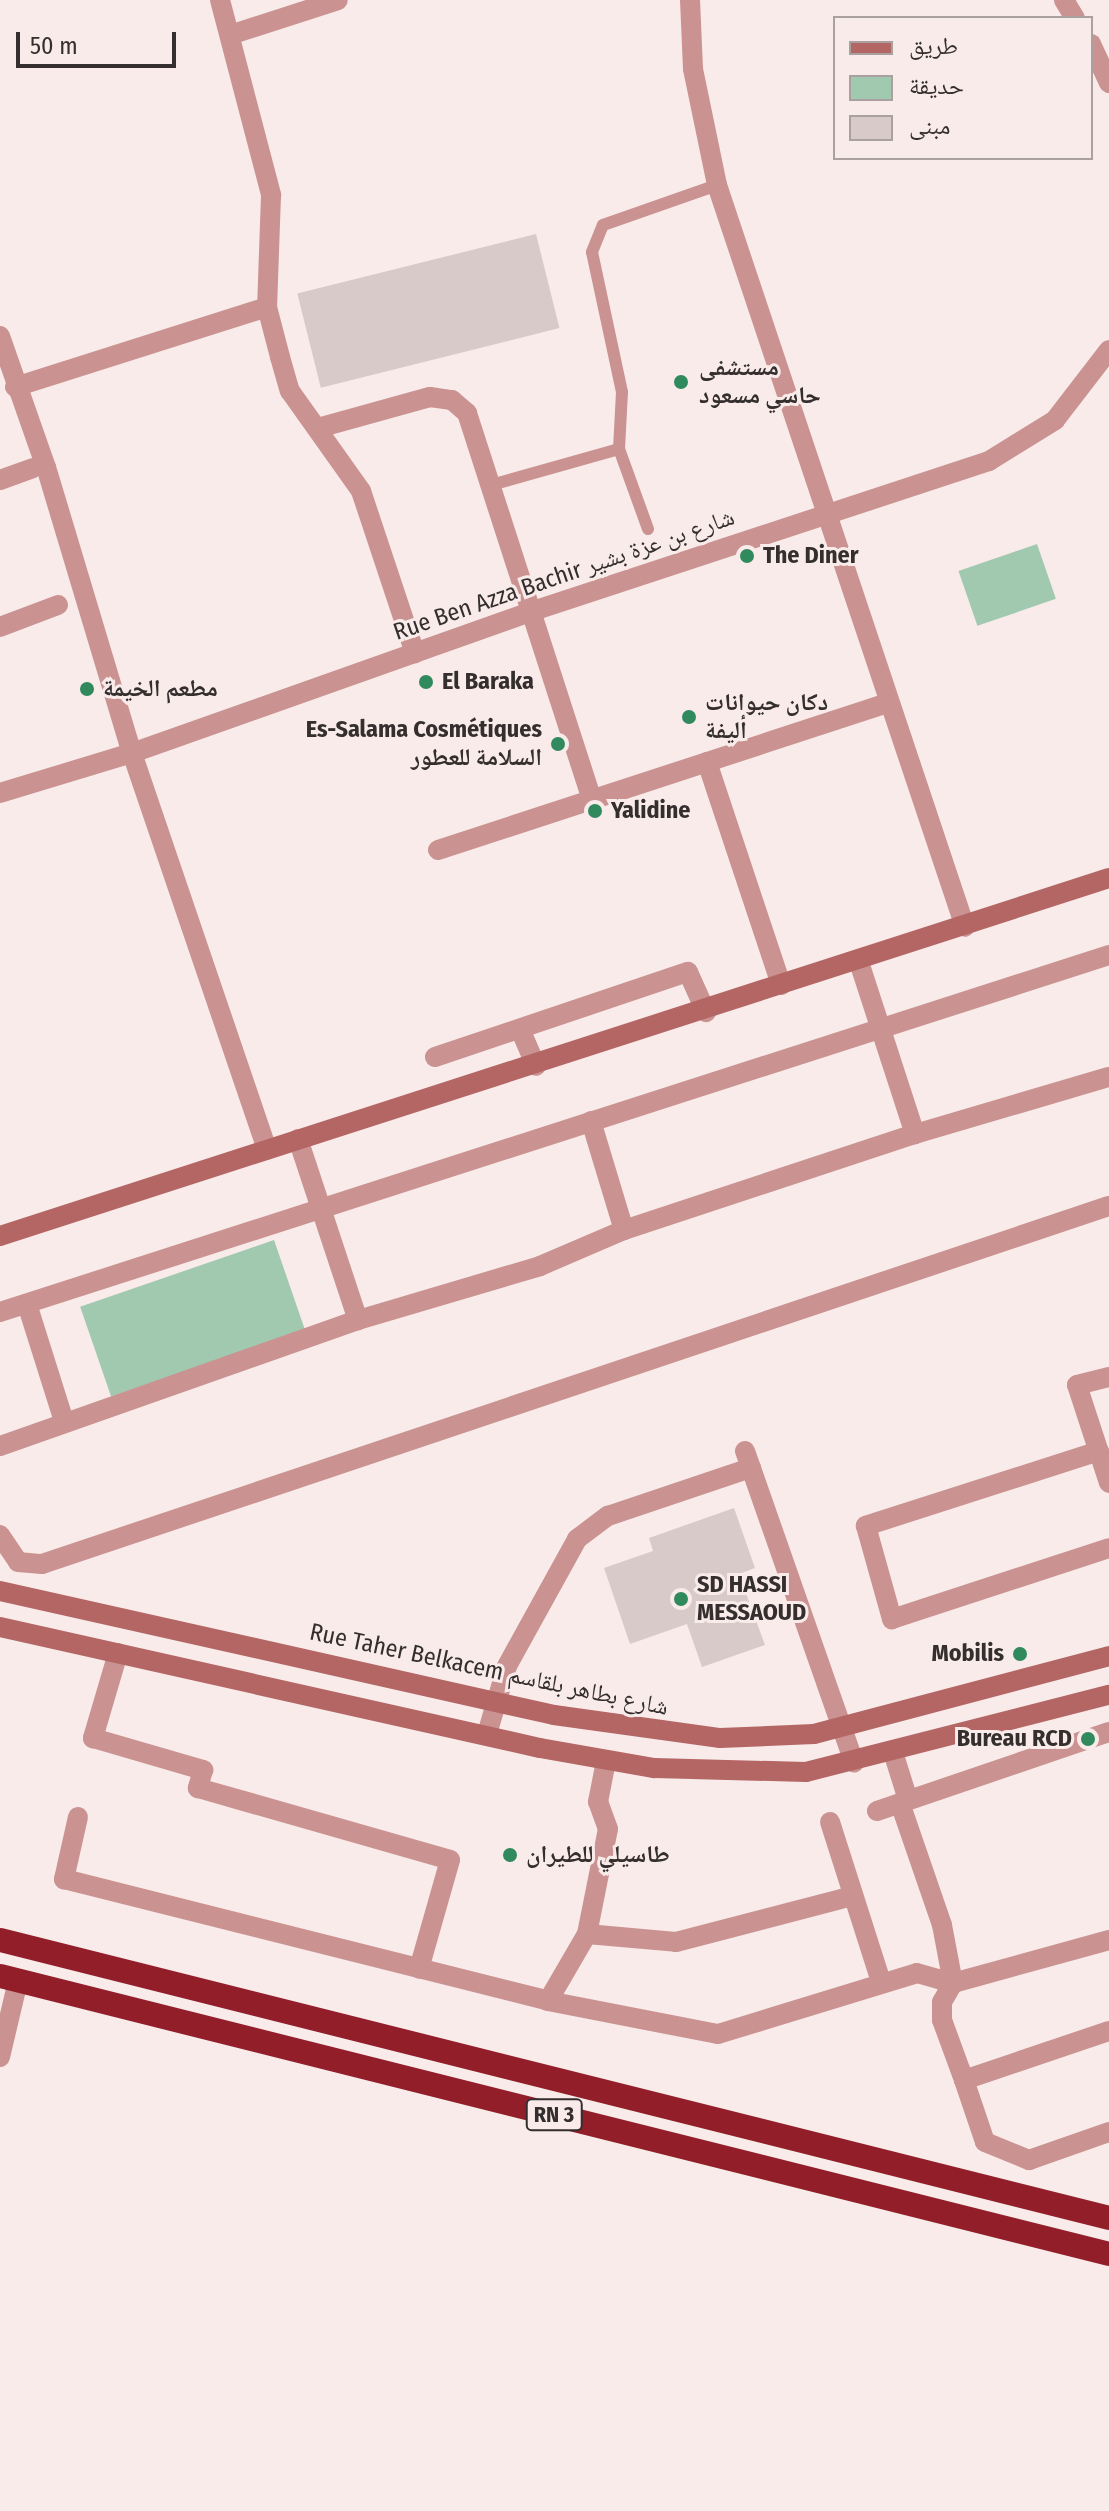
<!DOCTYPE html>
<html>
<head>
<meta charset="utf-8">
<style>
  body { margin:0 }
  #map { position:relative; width:1109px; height:2511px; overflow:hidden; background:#f8ebea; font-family:"Fira Sans Condensed","Noto Naskh Arabic",sans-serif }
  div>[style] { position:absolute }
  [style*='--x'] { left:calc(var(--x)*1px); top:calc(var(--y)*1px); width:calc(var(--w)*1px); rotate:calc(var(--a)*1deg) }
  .green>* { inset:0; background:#a0c9b0; transform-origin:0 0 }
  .building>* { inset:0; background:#d7cac9; transform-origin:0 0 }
  .lane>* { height:12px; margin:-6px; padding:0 6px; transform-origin:6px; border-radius:6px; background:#ca9391 }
  .street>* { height:20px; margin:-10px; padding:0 10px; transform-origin:10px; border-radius:10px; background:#ca9391 }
  .secondary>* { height:20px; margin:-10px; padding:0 10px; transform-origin:10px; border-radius:10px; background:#b46664 }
  .highway>* { height:24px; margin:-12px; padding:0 12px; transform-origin:12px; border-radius:12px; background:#911e29 }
  .dots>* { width:22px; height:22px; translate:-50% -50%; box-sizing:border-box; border:4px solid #f8ebea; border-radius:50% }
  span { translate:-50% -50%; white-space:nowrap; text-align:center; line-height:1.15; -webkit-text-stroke:6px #f8ebea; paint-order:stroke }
  .shield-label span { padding:2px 6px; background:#f8ebea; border:2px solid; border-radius:6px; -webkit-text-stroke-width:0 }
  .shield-label { font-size:22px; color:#342f2e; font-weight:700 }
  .poi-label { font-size:24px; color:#342f2e; font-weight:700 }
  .left { translate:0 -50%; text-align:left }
  .right { translate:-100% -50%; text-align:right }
  .street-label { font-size:24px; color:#342f2e }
  .legend { position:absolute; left:833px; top:16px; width:260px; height:144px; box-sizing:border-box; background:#f8ebea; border:2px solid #aaa09f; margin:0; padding:10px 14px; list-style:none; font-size:24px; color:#342f2e }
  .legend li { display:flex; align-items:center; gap:16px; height:40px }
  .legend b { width:40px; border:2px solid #aaa09f }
  .scale { position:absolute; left:16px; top:32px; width:160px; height:36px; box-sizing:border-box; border:4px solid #342f2e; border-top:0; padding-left:10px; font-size:24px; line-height:28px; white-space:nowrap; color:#342f2e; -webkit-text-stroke:6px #f8ebea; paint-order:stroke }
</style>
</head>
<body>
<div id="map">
  <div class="green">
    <i style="left:1037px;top:544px;width:58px;height:83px;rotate:71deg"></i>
    <i style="left:274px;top:1240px;width:95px;height:205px;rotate:71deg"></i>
  </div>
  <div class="building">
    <i style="left:536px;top:234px;width:97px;height:246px;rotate:76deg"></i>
    <i style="clip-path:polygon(734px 1508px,755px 1568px,739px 1574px,765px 1645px,702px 1667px,687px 1624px,630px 1644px,604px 1568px,653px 1551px,649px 1538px)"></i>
  </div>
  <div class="lane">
    <i style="--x:491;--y:485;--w:133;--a:-15.7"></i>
    <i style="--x:648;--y:529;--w:85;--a:-109.9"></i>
    <i style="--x:619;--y:449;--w:57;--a:-87"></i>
    <i style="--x:622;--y:392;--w:143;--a:-102.1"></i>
    <i style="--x:592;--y:252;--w:29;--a:-68"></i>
    <i style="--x:603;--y:225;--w:121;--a:-19.3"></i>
  </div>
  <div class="street">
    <i style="--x:220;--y:0;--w:202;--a:75.3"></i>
    <i style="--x:271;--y:195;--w:112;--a:92"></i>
    <i style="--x:267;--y:307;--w:52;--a:75.4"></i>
    <i style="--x:280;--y:357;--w:35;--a:74"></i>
    <i style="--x:290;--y:391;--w:123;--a:54.6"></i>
    <i style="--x:361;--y:491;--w:171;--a:71.6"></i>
    <i style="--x:690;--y:0;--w:69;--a:87.5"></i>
    <i style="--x:693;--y:69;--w:118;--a:78.3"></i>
    <i style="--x:717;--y:185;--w:782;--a:71.52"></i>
    <i style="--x:1064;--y:0;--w:21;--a:59"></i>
    <i style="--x:233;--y:34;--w:110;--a:-17.9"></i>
    <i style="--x:1091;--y:44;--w:43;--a:65.2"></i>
    <i style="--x:0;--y:336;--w:139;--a:70.7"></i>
    <i style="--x:46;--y:467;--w:299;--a:73.3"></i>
    <i style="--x:132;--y:753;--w:419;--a:71.2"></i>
    <i style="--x:15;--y:387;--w:264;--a:-17.6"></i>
    <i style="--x:318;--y:428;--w:116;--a:-15.5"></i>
    <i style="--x:430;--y:397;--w:22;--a:8"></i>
    <i style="--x:452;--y:400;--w:20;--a:41"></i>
    <i style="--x:467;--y:413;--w:407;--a:72.1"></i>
    <i style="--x:0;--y:480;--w:35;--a:-20"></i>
    <i style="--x:0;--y:627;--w:62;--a:-20.8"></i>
    <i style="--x:707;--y:762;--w:235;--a:71.6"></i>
    <i style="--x:0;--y:793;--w:138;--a:-16.9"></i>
    <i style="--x:132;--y:753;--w:425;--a:-19.5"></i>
    <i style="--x:533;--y:611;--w:480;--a:-18.2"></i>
    <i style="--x:989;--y:461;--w:78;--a:-31.8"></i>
    <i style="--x:1055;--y:420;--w:88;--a:-52.4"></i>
    <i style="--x:438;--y:850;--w:473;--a:-18.1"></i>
    <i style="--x:859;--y:962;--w:181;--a:72"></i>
    <i style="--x:520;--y:1029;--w:40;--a:66.6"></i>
    <i style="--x:435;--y:1057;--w:267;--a:-18.6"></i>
    <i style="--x:688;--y:972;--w:44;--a:65.8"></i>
    <i style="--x:591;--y:1121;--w:114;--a:73.2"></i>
    <i style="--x:298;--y:1139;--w:191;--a:71.7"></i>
    <i style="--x:27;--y:1304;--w:123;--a:72.5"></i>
    <i style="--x:0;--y:1312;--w:1165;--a:-17.84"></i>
    <i style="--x:1109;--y:1377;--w:33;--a:166"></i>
    <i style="--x:1077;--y:1385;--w:103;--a:71.9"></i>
    <i style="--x:0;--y:1446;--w:380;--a:-19.4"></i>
    <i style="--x:358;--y:1320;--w:190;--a:-16.5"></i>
    <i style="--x:540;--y:1266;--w:91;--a:-23.2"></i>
    <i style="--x:624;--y:1230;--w:306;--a:-18.3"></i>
    <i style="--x:915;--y:1134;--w:202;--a:-16.4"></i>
    <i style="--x:745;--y:1451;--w:330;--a:70.7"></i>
    <i style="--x:1099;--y:1451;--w:245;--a:162.2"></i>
    <i style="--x:866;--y:1526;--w:97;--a:74.4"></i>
    <i style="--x:892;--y:1619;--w:228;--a:-18.1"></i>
    <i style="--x:0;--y:1535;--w:32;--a:56"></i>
    <i style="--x:18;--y:1562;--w:24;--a:5"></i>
    <i style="--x:42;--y:1564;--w:1125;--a:-18.55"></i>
    <i style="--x:118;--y:1653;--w:89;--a:106.4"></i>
    <i style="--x:93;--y:1738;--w:115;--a:16.2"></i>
    <i style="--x:203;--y:1770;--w:19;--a:106"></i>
    <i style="--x:198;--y:1788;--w:262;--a:15.9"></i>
    <i style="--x:450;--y:1860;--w:113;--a:105.9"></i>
    <i style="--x:487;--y:1734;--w:71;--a:-73.6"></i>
    <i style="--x:507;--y:1666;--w:145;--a:-61.1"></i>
    <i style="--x:577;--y:1539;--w:39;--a:-37"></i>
    <i style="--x:608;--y:1516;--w:151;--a:-18.6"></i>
    <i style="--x:893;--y:1752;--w:50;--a:72.6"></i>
    <i style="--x:900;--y:1803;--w:129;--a:71"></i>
    <i style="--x:942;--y:1925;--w:59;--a:79.3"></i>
    <i style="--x:953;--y:1983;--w:22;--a:120"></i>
    <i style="--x:942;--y:2002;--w:18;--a:90"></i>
    <i style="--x:942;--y:2020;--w:64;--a:69.9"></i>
    <i style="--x:964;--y:2080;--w:153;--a:-18.7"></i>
    <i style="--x:877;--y:1811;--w:245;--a:-18.8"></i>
    <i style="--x:78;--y:1817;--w:64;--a:102.7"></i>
    <i style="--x:64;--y:1879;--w:499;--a:14.1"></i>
    <i style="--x:548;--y:2001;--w:173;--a:11"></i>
    <i style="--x:718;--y:2034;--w:208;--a:-17"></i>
    <i style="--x:917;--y:1973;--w:37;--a:16"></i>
    <i style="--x:953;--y:1983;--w:162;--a:-15.4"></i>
    <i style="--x:830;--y:1822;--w:168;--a:72.3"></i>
    <i style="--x:587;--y:1934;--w:89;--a:5.1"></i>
    <i style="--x:676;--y:1942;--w:183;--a:-14.6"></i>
    <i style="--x:548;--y:2001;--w:78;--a:-59.8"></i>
    <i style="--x:587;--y:1934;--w:107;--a:-78.7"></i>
    <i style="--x:608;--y:1829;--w:29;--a:-110"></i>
    <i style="--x:598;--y:1802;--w:42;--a:-79"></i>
    <i style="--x:0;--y:2057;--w:78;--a:-76.7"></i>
    <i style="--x:964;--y:2080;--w:65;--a:71.3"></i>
    <i style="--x:985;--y:2142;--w:48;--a:22.2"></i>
    <i style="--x:1029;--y:2160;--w:85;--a:-19.3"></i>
  </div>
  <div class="secondary">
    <i style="--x:0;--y:1236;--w:1165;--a:-17.89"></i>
    <i style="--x:0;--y:1591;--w:568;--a:12.62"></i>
    <i style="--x:554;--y:1715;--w:168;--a:7.9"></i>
    <i style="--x:720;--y:1738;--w:94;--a:-2.4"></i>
    <i style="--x:814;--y:1734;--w:305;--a:-14.8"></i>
    <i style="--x:0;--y:1627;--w:553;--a:12.63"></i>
    <i style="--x:540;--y:1748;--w:116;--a:10"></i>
    <i style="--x:654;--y:1768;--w:152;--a:1.5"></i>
    <i style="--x:806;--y:1772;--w:313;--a:-14.3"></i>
  </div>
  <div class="highway">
    <i style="--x:0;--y:1940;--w:1143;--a:14.07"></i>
    <i style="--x:0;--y:1976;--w:1143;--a:14.07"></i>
  </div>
  <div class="dots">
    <i style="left:681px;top:382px;background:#31895e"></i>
    <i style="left:747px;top:556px;background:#31895e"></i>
    <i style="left:426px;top:682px;background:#31895e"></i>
    <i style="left:87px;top:689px;background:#31895e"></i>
    <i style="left:689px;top:717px;background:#31895e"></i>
    <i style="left:558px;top:744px;background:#31895e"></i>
    <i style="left:595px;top:811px;background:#31895e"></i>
    <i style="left:681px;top:1599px;background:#31895e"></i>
    <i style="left:1020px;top:1654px;background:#31895e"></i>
    <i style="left:1088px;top:1739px;background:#31895e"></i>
    <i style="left:510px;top:1855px;background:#31895e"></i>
  </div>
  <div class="shield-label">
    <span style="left:554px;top:2115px">RN 3</span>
  </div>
  <div class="poi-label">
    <span class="left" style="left:699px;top:382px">مستشفى<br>حاسي مسعود</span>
    <span class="left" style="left:763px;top:556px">The Diner</span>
    <span class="left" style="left:442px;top:682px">El Baraka</span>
    <span class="left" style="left:103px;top:689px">مطعم الخيمة</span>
    <span class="left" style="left:705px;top:717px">دكان حيوانات<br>أليفة</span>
    <span class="right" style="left:542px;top:744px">Es-Salama Cosmétiques<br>السلامة للعطور</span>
    <span class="left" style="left:611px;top:811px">Yalidine</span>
    <span class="left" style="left:697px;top:1599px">SD HASSI<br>MESSAOUD</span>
    <span class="right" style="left:1004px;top:1654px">Mobilis</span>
    <span class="right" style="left:1072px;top:1739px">Bureau RCD</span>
    <span class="left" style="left:526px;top:1855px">طاسيلي للطيران</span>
  </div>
  <div class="street-label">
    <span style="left:564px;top:575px;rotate:-19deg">Rue Ben Azza Bachir شارع بن عزة بشير</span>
    <span style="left:489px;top:1670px;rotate:12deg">Rue Taher Belkacem شارع بطاهر بلقاسم</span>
  </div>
  <ul class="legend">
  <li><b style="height:10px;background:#b46664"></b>طريق</li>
  <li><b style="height:22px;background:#a0c9b0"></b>حديقة</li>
  <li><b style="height:22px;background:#d7cac9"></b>مبنى</li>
  </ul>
  <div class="scale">50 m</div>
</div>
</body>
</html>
